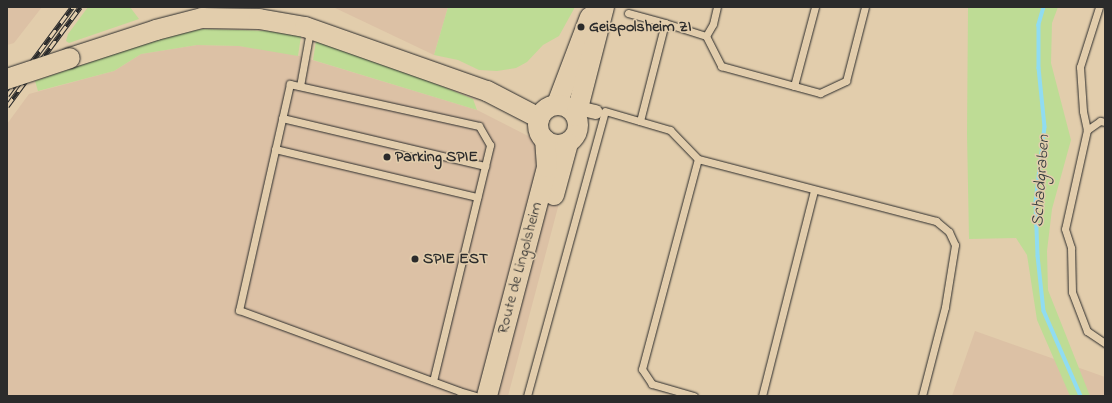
<!DOCTYPE html>
<html>
<head>
<meta charset="utf-8">
<style>
  body { margin:0 }
  #map { position:relative; width:1112px; height:403px; overflow:hidden; background:#e2cdac; font-family:"Indie Flower",sans-serif }
  div>[style] { position:absolute }
  [style*='--x'] { left:calc(var(--x)*1px); top:calc(var(--y)*1px); width:calc(var(--w)*1px); rotate:calc(var(--a)*1deg) }
  .built>* { inset:0; background:#dcc1a5 }
  .green>* { inset:0; background:#bedc95 }
  .stream>* { height:3.5px; margin:-1.75px; padding:0 1.75px; transform-origin:1.75px; border-radius:1.75px; background:#90dcf1 }
  .roads { filter:drop-shadow(0 0 1px #2b2b2b) drop-shadow(0 0 1px #2b2b2b) }
  .lane>* { height:7px; margin:-3.5px; padding:0 3.5px; transform-origin:3.5px; border-radius:3.5px; background:#e2cdac }
  .street>* { height:14px; margin:-7px; padding:0 7px; transform-origin:7px; border-radius:7px; background:#e2cdac }
  .secondary>* { height:20px; margin:-10px; padding:0 10px; transform-origin:10px; border-radius:10px; background:#e2cdac }
  .secondary>.ring { margin:-10px; padding:0; box-sizing:content-box; background:none; border:20px solid #e2cdac; border-radius:50% }
  .rail>* { height:4.5px; margin-top:-2.25px; transform-origin:0; background:repeating-linear-gradient(90deg,#e2cdac 0 9px,#2b2b2b 0 18px); box-sizing:border-box; border-block:1px solid #2b2b2b }
  .bridges { filter:drop-shadow(0 0 1px #2b2b2b) drop-shadow(0 0 1px #2b2b2b) }
  .secondary-bridge>* { height:20px; margin:-10px; padding:0 10px; transform-origin:10px; border-radius:10px; background:#e2cdac }
  .dots>* { width:11px; height:11px; translate:-50% -50%; box-sizing:border-box; border:2px solid #e2cdac; border-radius:50% }
  span { translate:-50% -50%; white-space:nowrap; text-align:center; line-height:1.15; -webkit-text-stroke:3px #e2cdac; paint-order:stroke }
  .poi-label { font-size:16px; color:#2b2b2b; font-weight:700 }
  .left { translate:0 -50%; text-align:left }
  .street-label { font-size:16px; color:#2b2b2b }
  .water-label { font-size:17px; color:#353d3f; font-style:italic }
  .frame { position:absolute; inset:0; border:8px solid #2b2b2b; pointer-events:none }
</style>
</head>
<body>
<div id="map">
  <div class="built">
    <i style="clip-path:polygon(7px 7px,42px 7px,14px 43px,7px 45px)"></i>
    <i style="clip-path:polygon(333px 7px,448px 7px,434px 55px)"></i>
    <i style="clip-path:polygon(197px 45px,239px 46px,286px 52px,477px 110px,571px 158px,508px 396px,7px 396px,7px 124px,29px 94px,114px 71px,141px 54px)"></i>
    <i style="clip-path:polygon(975px 331px,1105px 377px,1105px 396px,952px 396px)"></i>
  </div>
  <div class="green">
    <i style="clip-path:polygon(88px 7px,130px 7px,139px 19px,69px 43px,66px 41px,68px 34px)"></i>
    <i style="clip-path:polygon(448px 7px,575px 7px,559px 36px,543px 45px,527px 62px,516px 68px,497px 71px,479px 70px,458px 60px,434px 55px)"></i>
    <i style="clip-path:polygon(968px 7px,1058px 7px,1052px 23px,1051px 63px,1071px 140px,1052px 209px,1047px 251px,1048px 290px,1090px 396px,1070px 396px,1037px 320px,1027px 255px,1016px 238px,969px 239px,967px 134px)"></i>
    <i style="clip-path:polygon(202px 29px,269px 31px,301px 36px,298px 56px,239px 46px,197px 45px,141px 54px,114px 71px,38px 91px,35px 81px,128px 49px,182px 33px)"></i>
    <i style="clip-path:polygon(316px 41px,398px 68px,473px 99px,477px 110px,313px 60px)"></i>
  </div>
  <div class="stream">
    <i style="--x:1044;--y:7;--w:19;--a:106"></i>
    <i style="--x:1039;--y:25;--w:43;--a:90"></i>
    <i style="--x:1039;--y:68;--w:59;--a:84.2"></i>
    <i style="--x:1045;--y:127;--w:77;--a:96.8"></i>
    <i style="--x:1036;--y:203;--w:53;--a:87.8"></i>
    <i style="--x:1038;--y:256;--w:55;--a:83.8"></i>
    <i style="--x:1044;--y:311;--w:93;--a:66.5"></i>
  </div>
  <div class="roads">
    <div class="lane">
      <i style="--x:628;--y:13;--w:38;--a:15"></i>
      <i style="--x:706;--y:36;--w:14;--a:-60"></i>
      <i style="--x:713;--y:24;--w:17;--a:-77"></i>
      <i style="--x:300;--y:86;--w:56;--a:-79.7"></i>
      <i style="--x:794;--y:86;--w:82;--a:-75.1"></i>
      <i style="--x:282;--y:118;--w:209;--a:13.3"></i>
      <i style="--x:640;--y:121;--w:101;--a:-75.7"></i>
      <i style="--x:665;--y:23;--w:43;--a:17.6"></i>
      <i style="--x:706;--y:36;--w:34;--a:63"></i>
      <i style="--x:721;--y:66;--w:103;--a:15.3"></i>
      <i style="--x:820;--y:93;--w:29;--a:-25"></i>
      <i style="--x:846;--y:81;--w:76;--a:-75.6"></i>
      <i style="--x:1105;--y:122;--w:5;--a:-169"></i>
      <i style="--x:1100;--y:121;--w:16;--a:145"></i>
      <i style="--x:1087;--y:130;--w:101;--a:102.5"></i>
      <i style="--x:1065;--y:229;--w:20;--a:72"></i>
      <i style="--x:1071;--y:248;--w:44;--a:88.7"></i>
      <i style="--x:1072;--y:292;--w:42;--a:69"></i>
      <i style="--x:1087;--y:331;--w:22;--a:34"></i>
      <i style="--x:1087;--y:130;--w:19;--a:-102"></i>
      <i style="--x:1083;--y:111;--w:44;--a:-93.9"></i>
      <i style="--x:1080;--y:67;--w:63;--a:-72.4"></i>
      <i style="--x:275;--y:149;--w:208;--a:13.4"></i>
      <i style="--x:433;--y:381;--w:243;--a:-76.4"></i>
      <i style="--x:490;--y:145;--w:22;--a:-120"></i>
      <i style="--x:479;--y:126;--w:194;--a:-167.5"></i>
      <i style="--x:290;--y:84;--w:232;--a:102.7"></i>
      <i style="--x:239;--y:310;--w:234;--a:20.2"></i>
      <i style="--x:459;--y:391;--w:17;--a:17"></i>
      <i style="--x:527;--y:396;--w:295;--a:-74.7"></i>
      <i style="--x:605;--y:111;--w:68;--a:16.3"></i>
      <i style="--x:670;--y:130;--w:40;--a:46"></i>
      <i style="--x:698;--y:159;--w:246;--a:14.6"></i>
      <i style="--x:936;--y:221;--w:17;--a:40"></i>
      <i style="--x:949;--y:232;--w:14;--a:65"></i>
      <i style="--x:955;--y:245;--w:63;--a:99.2"></i>
      <i style="--x:945;--y:307;--w:92;--a:104.5"></i>
      <i style="--x:694;--y:396;--w:44;--a:-164.1"></i>
      <i style="--x:652;--y:384;--w:18;--a:-124"></i>
      <i style="--x:642;--y:369;--w:217;--a:-75.1"></i>
      <i style="--x:762;--y:396;--w:212;--a:-75.8"></i>
    </div>
    <div class="street">
      <i style="--x:578;--y:108;--w:18;--a:13"></i>
    </div>
    <div class="secondary">
      <i style="--x:70;--y:58;--w:90;--a:-18"></i>
      <i style="--x:156;--y:30;--w:48;--a:-14.6"></i>
      <i style="--x:202;--y:18;--w:57;--a:1"></i>
      <i style="--x:259;--y:19;--w:47;--a:9.9"></i>
      <i style="--x:305;--y:27;--w:193;--a:19.4"></i>
      <i style="--x:487;--y:91;--w:59;--a:27.4"></i>
      <i style="--x:557;--y:104;--w:93;--a:-69.2"></i>
      <i class="ring" style="left:538px;top:105px;width:20px;height:20px"></i>
      <i style="--x:576;--y:116;--w:113;--a:-75.6"></i>
      <i style="--x:554;--y:195;--w:54;--a:-74.9"></i>
      <i style="--x:487;--y:396;--w:237;--a:-75.3"></i>
      <i style="--x:547;--y:167;--w:27;--a:-94"></i>
    </div>
  </div>
  <div class="rail">
    <i style="--x:7;--y:95;--w:109;--a:-53.5"></i>
    <i style="--x:7;--y:106;--w:123;--a:-53.6"></i>
  </div>
  <div class="bridges">
    <div class="secondary-bridge">
      <i style="--x:7;--y:79;--w:66;--a:-18.4"></i>
    </div>
  </div>
  <div class="dots">
    <i style="left:581px;top:27px;background:#2b2b2b"></i>
    <i style="left:387px;top:157px;background:#2b2b2b"></i>
    <i style="left:415px;top:259px;background:#2b2b2b"></i>
  </div>
  <div class="poi-label">
    <span class="left" style="left:589px;top:27px">Geispolsheim ZI</span>
    <span class="left" style="left:395px;top:157px">Parking SPIE</span>
    <span class="left" style="left:423px;top:259px">SPIE EST</span>
  </div>
  <div class="street-label">
    <span style="left:520px;top:268px;rotate:-75deg">Route de Lingolsheim</span>
  </div>
  <div class="water-label">
    <span style="left:1041px;top:181px;rotate:-86deg">Schadgraben</span>
  </div>
  <div class="frame"></div>
</div>
</body>
</html>
